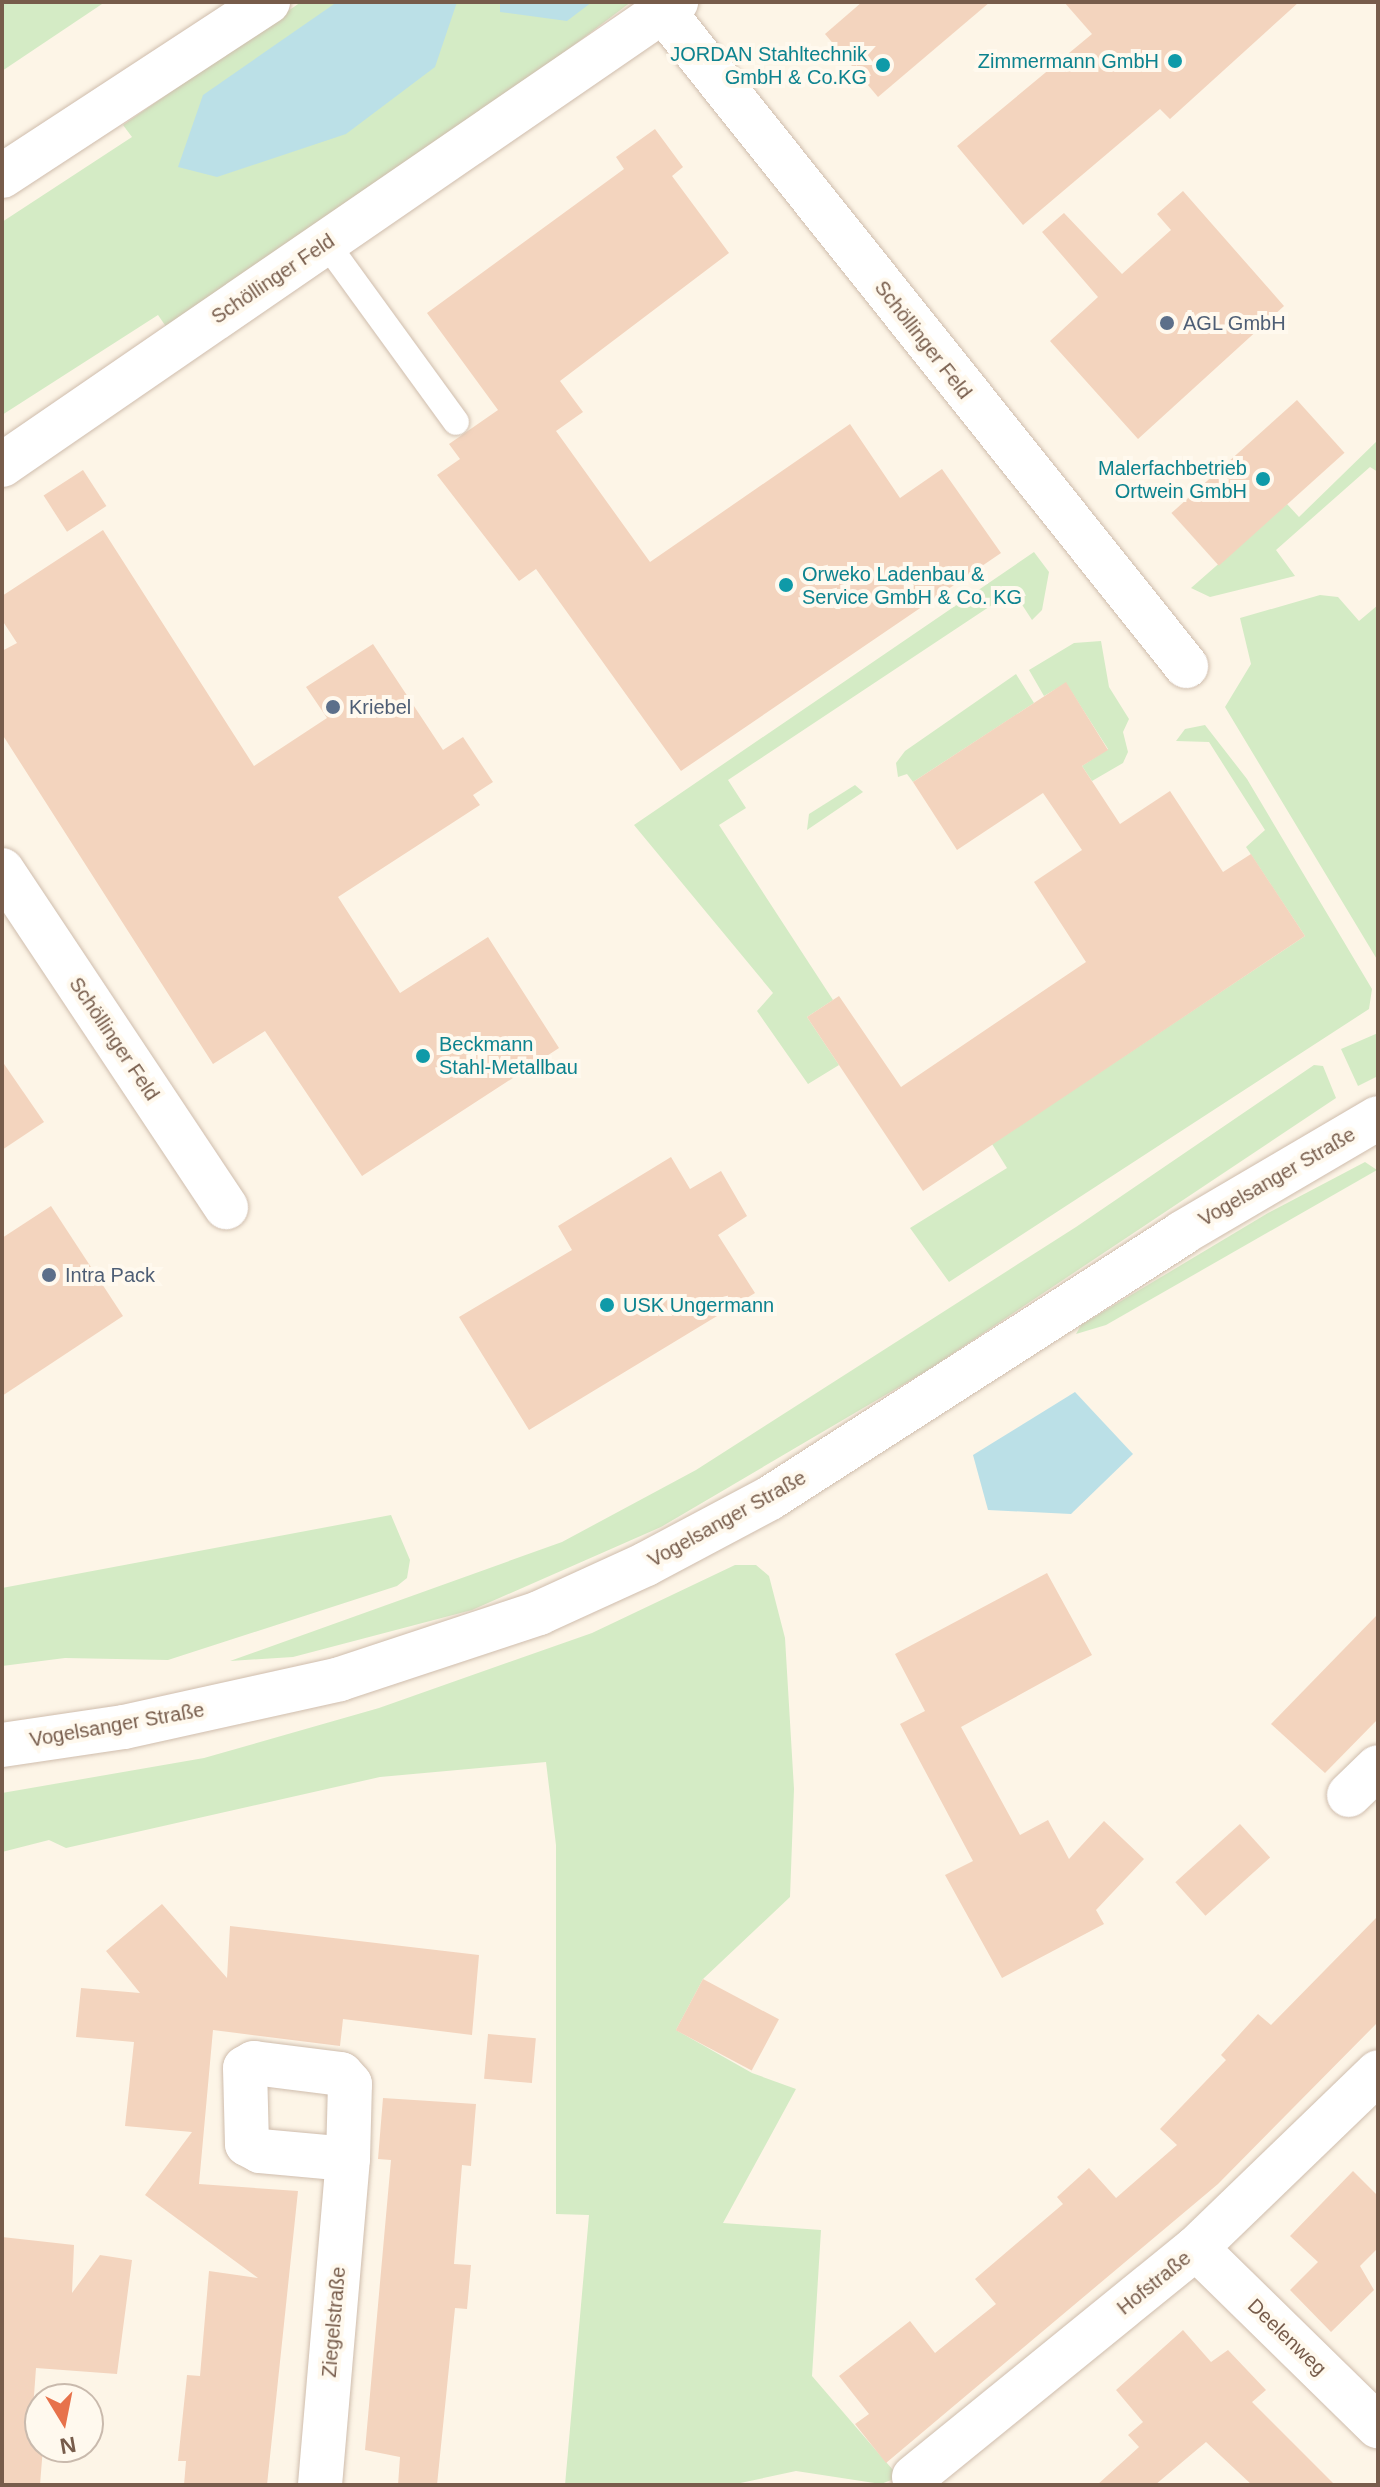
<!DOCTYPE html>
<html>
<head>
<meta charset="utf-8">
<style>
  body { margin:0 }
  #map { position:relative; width:1380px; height:2487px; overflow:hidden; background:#fdf5e7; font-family:Helvetica,sans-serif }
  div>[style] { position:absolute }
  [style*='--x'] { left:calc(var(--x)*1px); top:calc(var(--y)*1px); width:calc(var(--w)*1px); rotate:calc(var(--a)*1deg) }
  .green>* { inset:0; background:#d4ebc5 }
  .water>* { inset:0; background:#bbe0e7 }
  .building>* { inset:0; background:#f3d4be; transform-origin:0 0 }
  .roads { filter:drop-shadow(0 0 2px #cfbdad) drop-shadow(0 0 2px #cfbdad) }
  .service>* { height:26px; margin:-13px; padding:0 13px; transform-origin:13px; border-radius:13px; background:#fff }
  .minor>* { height:44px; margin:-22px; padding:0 22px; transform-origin:22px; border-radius:22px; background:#fff }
  .secondary>* { height:44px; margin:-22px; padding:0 22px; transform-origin:22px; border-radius:22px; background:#fff }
  .dots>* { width:22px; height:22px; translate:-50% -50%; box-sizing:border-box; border:4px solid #fff9ee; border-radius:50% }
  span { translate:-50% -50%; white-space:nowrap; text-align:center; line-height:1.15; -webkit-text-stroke:8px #fff9ee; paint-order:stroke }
  .culture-label { font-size:20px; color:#0d838f }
  .right { translate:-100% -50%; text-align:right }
  .left { translate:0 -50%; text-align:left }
  .street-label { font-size:20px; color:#775c4b }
  .service-label { font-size:20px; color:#4e5e75 }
  .frame { position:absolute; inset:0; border:4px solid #775c4b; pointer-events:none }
  .north { position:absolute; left:24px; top:2383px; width:80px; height:80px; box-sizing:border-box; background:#fff9ee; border:2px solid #c9baad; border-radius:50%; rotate:170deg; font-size:22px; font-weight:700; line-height:32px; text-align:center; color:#775c4b }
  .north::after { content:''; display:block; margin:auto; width:28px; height:36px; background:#e7724b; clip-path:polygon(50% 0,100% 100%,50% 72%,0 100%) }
</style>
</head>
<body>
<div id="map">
  <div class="green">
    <i style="clip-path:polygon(2px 2px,105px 2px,2px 71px)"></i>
    <i style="clip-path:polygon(301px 2px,631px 2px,477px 118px,167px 328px,158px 315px,2px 415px,2px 222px,132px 137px,123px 125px)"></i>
    <i style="clip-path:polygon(1378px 440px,1378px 472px,1370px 467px,1276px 550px,1295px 576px,1210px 597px,1191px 588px,1287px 504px,1299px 517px)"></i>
    <i style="clip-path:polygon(1034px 552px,1049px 572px,1042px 610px,1032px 620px,1013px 591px,728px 780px,746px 808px,719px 825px,833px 1000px,807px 1017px,839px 1065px,808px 1084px,757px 1011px,773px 993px,634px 825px)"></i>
    <i style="clip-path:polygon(1320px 595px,1338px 597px,1359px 621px,1378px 605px,1378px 961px,1225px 707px,1251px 664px,1240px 618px)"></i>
    <i style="clip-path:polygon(1101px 641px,1109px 687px,1129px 719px,1123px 732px,1128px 752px,1123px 763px,1092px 781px,1082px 766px,1108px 749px,1066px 683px,1044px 696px,1029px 670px,1074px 643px)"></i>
    <i style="clip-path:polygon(1016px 674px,1034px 703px,913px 782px,907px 774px,898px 777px,896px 763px,905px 751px)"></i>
    <i style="clip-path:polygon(1205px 725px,1247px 779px,1372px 989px,1369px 1009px,949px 1282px,910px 1228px,1007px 1168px,992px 1144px,1305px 936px,1246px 847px,1265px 830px,1209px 742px,1176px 741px,1185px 729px)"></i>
    <i style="clip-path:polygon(855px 785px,863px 792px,807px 830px,809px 814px)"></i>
    <i style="clip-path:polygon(1378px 1033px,1378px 1076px,1358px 1086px,1341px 1049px)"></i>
    <i style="clip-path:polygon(1314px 1065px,1323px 1066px,1336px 1098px,928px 1370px,661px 1527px,472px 1610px,293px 1657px,230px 1661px,562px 1542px,696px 1470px,1076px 1227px)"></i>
    <i style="clip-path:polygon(1365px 1162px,1377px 1170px,1106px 1325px,1076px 1334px,1081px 1325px,1268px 1213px)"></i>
    <i style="clip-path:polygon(391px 1515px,410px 1560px,407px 1578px,397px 1586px,168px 1660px,65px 1658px,2px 1666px,2px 1588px)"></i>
    <i style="clip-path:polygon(735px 1565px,756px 1565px,769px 1576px,785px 1638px,794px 1789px,790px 1897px,703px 1979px,676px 2030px,752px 2073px,796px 2089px,723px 2223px,821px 2230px,812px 2376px,899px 2477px,881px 2484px,796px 2471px,731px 2485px,565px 2485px,589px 2215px,556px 2214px,556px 1845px,546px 1762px,380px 1777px,66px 1848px,49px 1840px,2px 1852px,2px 1793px,204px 1758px,379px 1708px,592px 1633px)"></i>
  </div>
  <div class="water">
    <i style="clip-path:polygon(337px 2px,457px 2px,435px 67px,346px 134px,217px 177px,178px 167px,203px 95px)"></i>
    <i style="clip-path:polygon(500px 2px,592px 2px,567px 21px,500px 12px)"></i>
    <i style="clip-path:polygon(1075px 1392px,1133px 1454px,1071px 1514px,988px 1510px,973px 1455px)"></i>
  </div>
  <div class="building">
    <i style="clip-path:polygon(862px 2px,990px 2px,878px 97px,825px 34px)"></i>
    <i style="clip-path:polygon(1064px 2px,1299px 2px,1170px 119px,1160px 109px,1023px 225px,957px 146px,1092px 34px)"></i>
    <i style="clip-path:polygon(655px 129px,683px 167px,672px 176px,729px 253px,560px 381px,583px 412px,556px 431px,650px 562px,850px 424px,900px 498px,942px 469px,1001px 553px,681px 771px,536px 569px,519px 581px,437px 475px,460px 459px,449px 444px,498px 410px,427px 313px,624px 169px,616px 157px)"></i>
    <i style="clip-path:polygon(1183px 191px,1284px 306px,1138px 439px,1050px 341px,1098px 297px,1042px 232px,1064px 213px,1122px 274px,1171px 230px,1157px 214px)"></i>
    <i style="left:1297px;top:400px;width:71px;height:169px;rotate:48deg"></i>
    <i style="left:83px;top:470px;width:43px;height:47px;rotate:57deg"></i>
    <i style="clip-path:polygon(103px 530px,254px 766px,327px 718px,306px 687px,373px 644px,443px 750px,463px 737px,493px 782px,473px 795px,480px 805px,338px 897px,400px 993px,488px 937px,559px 1048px,362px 1176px,265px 1031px,213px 1064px,2px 734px,2px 651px,17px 643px,2px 620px,2px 596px)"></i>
    <i style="clip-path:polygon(1066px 682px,1108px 750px,1082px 766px,1120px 824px,1170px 791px,1223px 872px,1251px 854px,1305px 936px,923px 1191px,807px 1017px,839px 996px,901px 1087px,1086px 962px,1034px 882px,1082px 850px,1043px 793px,957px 850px,913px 782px)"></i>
    <i style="clip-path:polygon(2px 1061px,44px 1122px,2px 1150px)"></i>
    <i style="clip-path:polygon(671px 1157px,690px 1189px,721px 1171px,747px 1216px,718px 1235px,755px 1293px,529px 1430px,459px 1317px,572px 1250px,558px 1226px)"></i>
    <i style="clip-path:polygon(51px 1206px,123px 1316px,2px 1396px,2px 1238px)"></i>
    <i style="clip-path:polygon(1047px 1573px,1092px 1655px,961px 1727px,1020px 1835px,1048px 1820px,1069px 1859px,1104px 1821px,1144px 1859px,1096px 1910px,1104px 1924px,1002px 1978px,945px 1875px,973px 1861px,900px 1724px,925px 1711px,895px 1654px)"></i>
    <i style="clip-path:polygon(1378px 1614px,1378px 1719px,1325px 1773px,1271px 1724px)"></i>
    <i style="left:1240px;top:1824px;width:45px;height:87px;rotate:48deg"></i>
    <i style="clip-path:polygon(162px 1904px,227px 1978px,230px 1926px,479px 1955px,472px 2035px,343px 2019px,340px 2046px,213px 2030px,199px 2184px,298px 2191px,267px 2485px,184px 2485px,186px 2461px,178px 2461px,187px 2375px,200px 2376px,209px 2271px,258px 2278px,145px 2195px,192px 2132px,125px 2126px,134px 2042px,76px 2037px,81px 1988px,140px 1993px,106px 1951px)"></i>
    <i style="clip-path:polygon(1378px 1916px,1378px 2022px,1218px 2184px,886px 2463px,855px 2424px,869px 2414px,839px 2376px,910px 2321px,935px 2353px,996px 2304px,975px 2279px,1063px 2204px,1057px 2197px,1089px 2168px,1116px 2198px,1177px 2145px,1160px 2129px,1226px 2060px,1221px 2055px,1258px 2014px,1271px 2025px)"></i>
    <i style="left:703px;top:1979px;width:86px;height:58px;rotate:28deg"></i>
    <i style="left:488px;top:2034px;width:48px;height:45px;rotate:5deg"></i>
    <i style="clip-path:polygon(383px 2098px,476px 2104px,471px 2166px,462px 2165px,454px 2264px,471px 2265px,467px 2309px,455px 2308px,437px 2485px,398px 2485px,400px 2457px,365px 2450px,391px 2160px,378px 2159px)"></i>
    <i style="clip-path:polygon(1353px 2171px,1378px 2196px,1378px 2248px,1360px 2266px,1374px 2290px,1331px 2332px,1290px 2290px,1318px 2262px,1290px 2236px)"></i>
    <i style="clip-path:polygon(2px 2237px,74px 2245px,72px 2293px,100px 2255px,132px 2260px,117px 2374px,36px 2368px,31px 2437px,43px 2447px,40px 2485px,2px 2485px)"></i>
    <i style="clip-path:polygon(1183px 2330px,1211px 2362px,1228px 2350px,1266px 2390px,1252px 2402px,1335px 2485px,1252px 2485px,1206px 2442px,1155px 2485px,1097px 2485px,1139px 2447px,1128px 2435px,1143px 2422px,1116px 2390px)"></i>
  </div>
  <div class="roads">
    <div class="service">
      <i style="--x:326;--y:243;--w:221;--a:54"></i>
    </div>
    <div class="minor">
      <i style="--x:664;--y:12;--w:837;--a:51.4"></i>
      <i style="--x:2;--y:176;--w:318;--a:-33.2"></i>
      <i style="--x:2;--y:465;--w:818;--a:-34.49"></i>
      <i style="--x:2;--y:870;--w:405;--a:56.4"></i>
      <i style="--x:1349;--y:1795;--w:40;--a:-44"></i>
      <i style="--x:1196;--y:2248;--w:255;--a:44.4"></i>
      <i style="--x:914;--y:2477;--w:363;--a:-39.1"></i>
      <i style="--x:1196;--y:2248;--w:253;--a:-44"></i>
      <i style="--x:320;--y:2485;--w:327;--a:-85.1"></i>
      <i style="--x:348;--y:2159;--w:75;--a:-88.5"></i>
      <i style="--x:350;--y:2084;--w:13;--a:-132"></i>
      <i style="--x:341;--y:2074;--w:88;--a:-172.8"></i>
      <i style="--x:254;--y:2063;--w:10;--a:151"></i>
      <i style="--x:245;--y:2068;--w:76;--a:88.5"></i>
      <i style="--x:247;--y:2144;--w:15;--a:28"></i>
      <i style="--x:260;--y:2151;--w:88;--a:5.2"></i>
    </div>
    <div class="secondary">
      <i style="--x:2;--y:1745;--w:123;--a:-8.4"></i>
      <i style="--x:124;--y:1727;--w:221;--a:-12.5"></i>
      <i style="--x:340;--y:1679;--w:210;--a:-18.3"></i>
      <i style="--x:539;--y:1613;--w:118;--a:-24.6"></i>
      <i style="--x:646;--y:1564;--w:140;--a:-28"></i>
      <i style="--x:770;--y:1498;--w:490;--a:-32.7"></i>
      <i style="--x:1182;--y:1233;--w:227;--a:-30.4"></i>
    </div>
  </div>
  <div class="dots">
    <i style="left:1175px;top:61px;background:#0f9aa8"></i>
    <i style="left:883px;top:65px;background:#0f9aa8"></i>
    <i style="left:1167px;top:323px;background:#5c6f8a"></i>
    <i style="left:1263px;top:479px;background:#0f9aa8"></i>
    <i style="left:786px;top:585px;background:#0f9aa8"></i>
    <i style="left:333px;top:707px;background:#5c6f8a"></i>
    <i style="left:423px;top:1056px;background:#0f9aa8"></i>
    <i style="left:49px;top:1275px;background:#5c6f8a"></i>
    <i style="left:607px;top:1305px;background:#0f9aa8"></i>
  </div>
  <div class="culture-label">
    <span class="right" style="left:867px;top:66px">JORDAN Stahltechnik<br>GmbH &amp; Co.KG</span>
    <span class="right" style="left:1159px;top:61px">Zimmermann GmbH</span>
    <span class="right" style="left:1247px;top:480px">Malerfachbetrieb<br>Ortwein GmbH</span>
    <span class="left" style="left:802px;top:586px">Orweko Ladenbau &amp;<br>Service GmbH &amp; Co. KG</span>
    <span class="left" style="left:439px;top:1056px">Beckmann<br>Stahl-Metallbau</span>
    <span class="left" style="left:623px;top:1305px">USK Ungermann</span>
  </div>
  <div class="street-label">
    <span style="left:273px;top:279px;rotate:-34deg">Schöllinger Feld</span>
    <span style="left:923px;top:340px;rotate:52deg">Schöllinger Feld</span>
    <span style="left:114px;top:1039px;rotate:56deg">Schöllinger Feld</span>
    <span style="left:1277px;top:1177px;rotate:-30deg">Vogelsanger Straße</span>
    <span style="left:727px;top:1519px;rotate:-29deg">Vogelsanger Straße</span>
    <span style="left:117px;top:1725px;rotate:-10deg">Vogelsanger Straße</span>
    <span style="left:1154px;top:2283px;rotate:-39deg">Hofstraße</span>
    <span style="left:334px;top:2322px;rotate:-85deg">Ziegelstraße</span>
    <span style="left:1287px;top:2337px;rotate:44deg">Deelenweg</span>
  </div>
  <div class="service-label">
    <span class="left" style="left:1183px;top:323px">AGL GmbH</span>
    <span class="left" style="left:349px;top:707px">Kriebel</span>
    <span class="left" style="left:65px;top:1275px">Intra Pack</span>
  </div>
  <div class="frame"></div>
  <div class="north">N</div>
</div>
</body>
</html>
